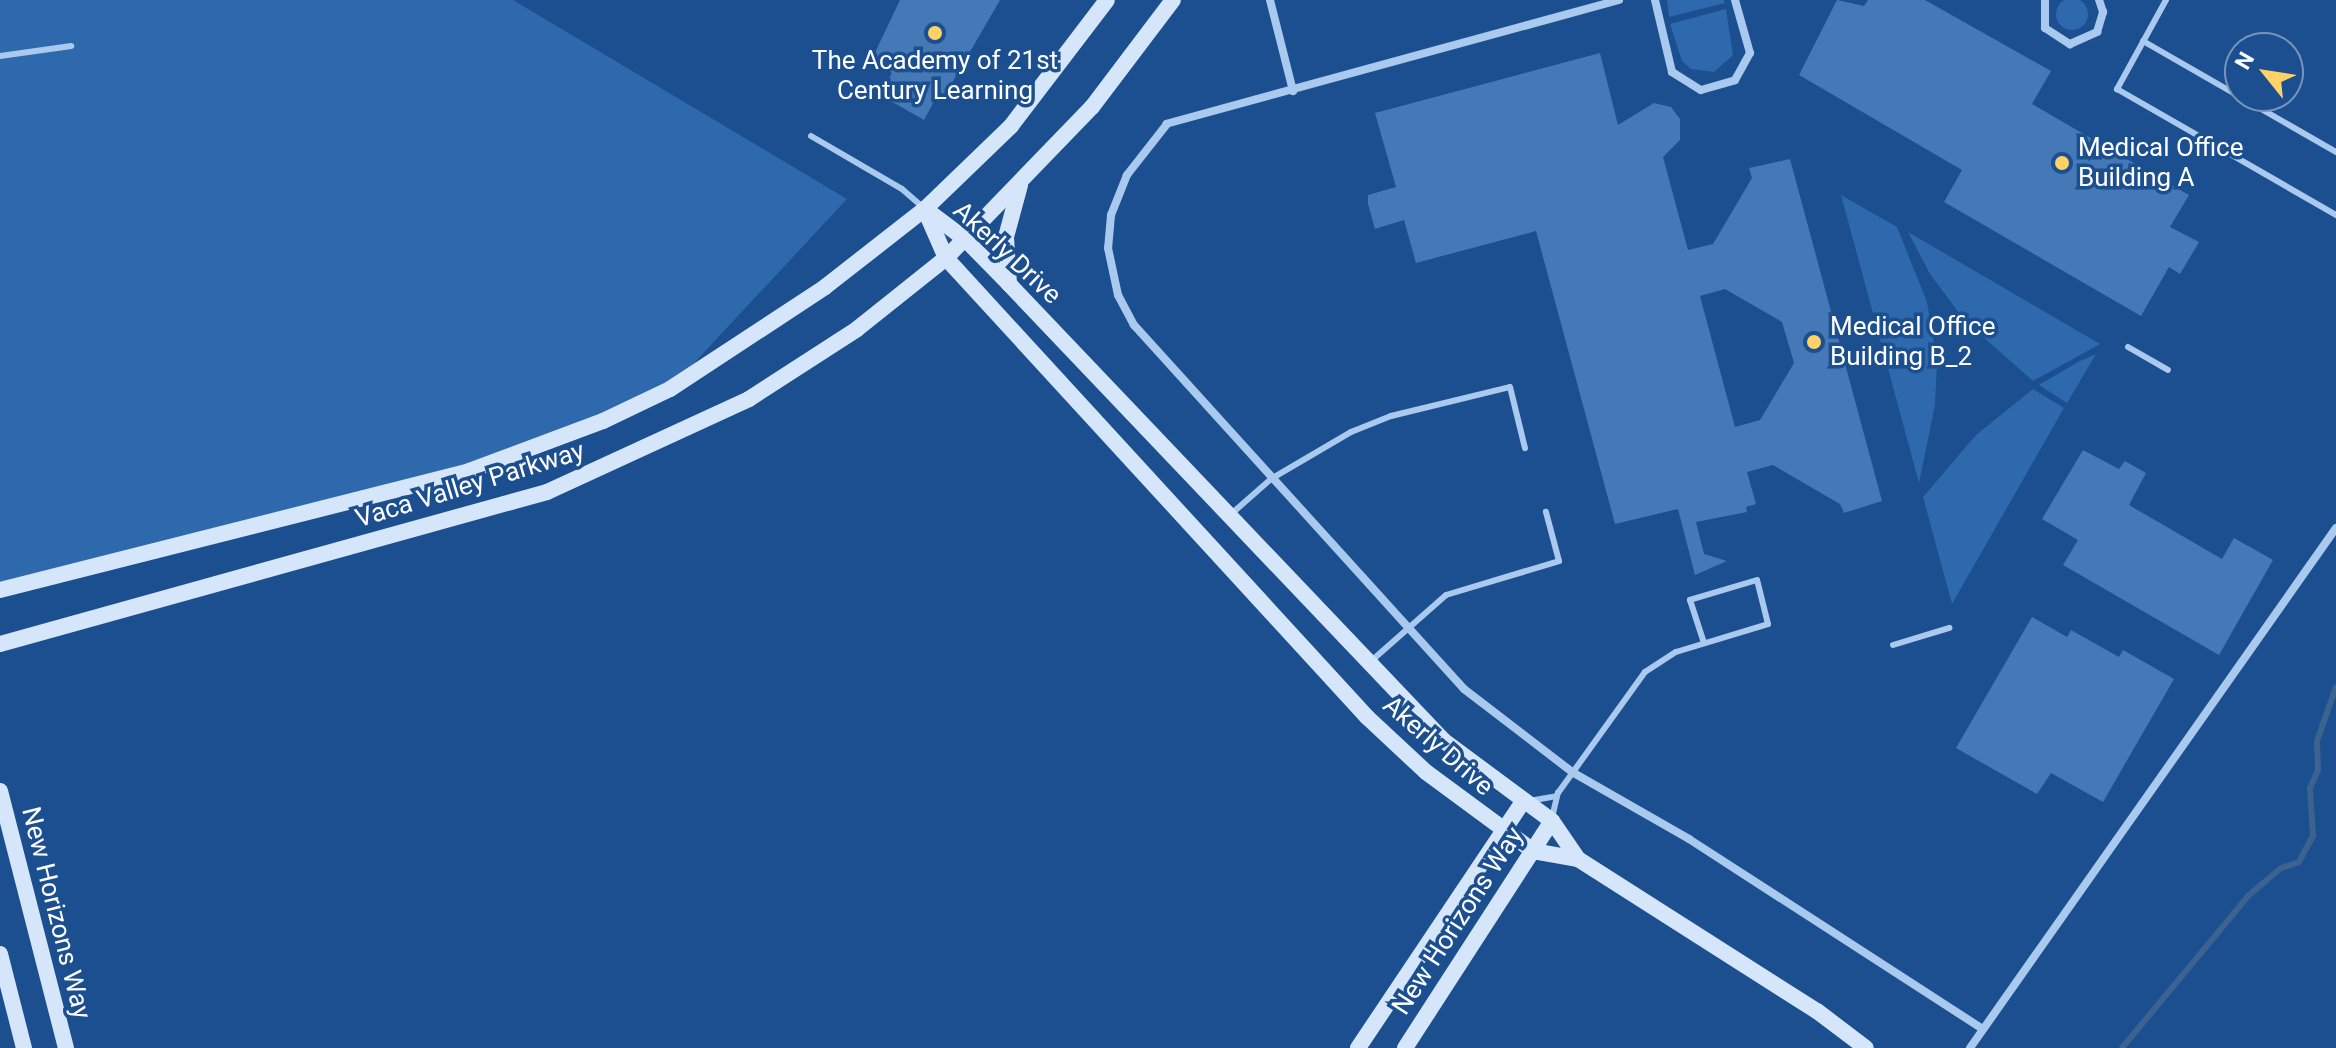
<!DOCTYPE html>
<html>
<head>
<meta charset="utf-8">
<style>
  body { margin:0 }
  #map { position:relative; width:2336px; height:1048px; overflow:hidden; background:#1b4f8f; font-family:Roboto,sans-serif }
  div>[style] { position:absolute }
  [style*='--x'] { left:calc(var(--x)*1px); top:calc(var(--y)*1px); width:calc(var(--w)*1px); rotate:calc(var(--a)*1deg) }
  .green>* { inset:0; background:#2e69ad }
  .round { border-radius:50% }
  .stream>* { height:6px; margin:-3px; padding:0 3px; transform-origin:3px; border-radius:3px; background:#3c6290 }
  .building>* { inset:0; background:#4478b7 }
  .lane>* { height:6px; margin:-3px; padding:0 3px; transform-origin:3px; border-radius:3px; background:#a9c9ee }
  .street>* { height:8px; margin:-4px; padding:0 4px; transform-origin:4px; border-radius:4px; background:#a9c9ee }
  .secondary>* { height:16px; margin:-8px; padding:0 8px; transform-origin:8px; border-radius:8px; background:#d6e6fa }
  .dots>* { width:22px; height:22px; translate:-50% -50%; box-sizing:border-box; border:4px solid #1b4f8f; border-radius:50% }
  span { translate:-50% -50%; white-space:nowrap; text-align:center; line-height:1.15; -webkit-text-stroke:7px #1b4f8f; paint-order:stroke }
  .poi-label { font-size:26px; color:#fff }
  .left { translate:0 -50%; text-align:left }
  .street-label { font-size:26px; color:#fff }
  .north { position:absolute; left:2224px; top:32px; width:80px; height:80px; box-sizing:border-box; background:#1b4f8f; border:2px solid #7695bc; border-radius:50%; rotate:300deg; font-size:22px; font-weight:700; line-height:32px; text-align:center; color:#fff }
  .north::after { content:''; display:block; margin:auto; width:28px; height:36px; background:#ffd166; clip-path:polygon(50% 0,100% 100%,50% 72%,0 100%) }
</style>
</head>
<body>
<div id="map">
  <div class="green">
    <i class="round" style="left:2056px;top:-2px;width:32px;height:32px"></i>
    <i style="clip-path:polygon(0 0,513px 0,847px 199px,670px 389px,469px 471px,0 590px)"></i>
    <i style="clip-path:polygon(1667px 0,1724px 0,1725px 3px,1669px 17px)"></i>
    <i style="clip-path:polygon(1726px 9px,1733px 55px,1714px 72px,1691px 69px,1682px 61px,1670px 24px)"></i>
    <i style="clip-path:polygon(1841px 195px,1897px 227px,1927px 302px,1937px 362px,1935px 405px,1919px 483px)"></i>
    <i style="clip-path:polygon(1908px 232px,2100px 344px,2033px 381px,1965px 321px,1930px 274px)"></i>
    <i style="clip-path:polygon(2096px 354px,2067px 403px,2039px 385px,2078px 362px)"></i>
    <i style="clip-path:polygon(2033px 389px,2064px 408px,1952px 604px,1923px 497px,1976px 435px)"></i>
  </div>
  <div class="stream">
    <i style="--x:2122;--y:1048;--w:197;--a:-50.3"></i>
    <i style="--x:2248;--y:896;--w:43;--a:-40.3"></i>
    <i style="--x:2281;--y:868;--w:19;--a:-18"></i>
    <i style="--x:2299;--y:862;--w:30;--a:-62"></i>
    <i style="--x:2313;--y:836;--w:48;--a:-93.6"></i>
    <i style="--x:2310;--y:788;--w:20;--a:-66"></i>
    <i style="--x:2318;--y:770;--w:29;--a:-92"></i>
    <i style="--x:2317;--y:741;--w:57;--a:-70.6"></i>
  </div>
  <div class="building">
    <i style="clip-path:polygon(900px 0,1000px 0,945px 95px,939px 92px,924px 120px,880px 95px,892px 73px,871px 61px)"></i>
    <i style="clip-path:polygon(1837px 0,1864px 6px,1868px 0,1925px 0,2051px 71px,2032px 104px,2189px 195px,2170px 227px,2199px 242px,2180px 274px,2169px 267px,2141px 316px,1944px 202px,1962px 170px,1799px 75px)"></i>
    <i style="clip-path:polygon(evenodd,1600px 53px,1618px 125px,1654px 103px,1671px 107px,1680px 119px,1680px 140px,1663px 157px,1688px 250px,1713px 244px,1752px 178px,1749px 168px,1790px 159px,1882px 501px,1844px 513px,1840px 504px,1773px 465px,1747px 472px,1756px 504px,1746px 507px,1747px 512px,1696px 522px,1704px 554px,1727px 561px,1695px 575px,1678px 509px,1615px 524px,1536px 231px,1416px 263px,1404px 220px,1375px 229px,1368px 204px,1368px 195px,1396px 187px,1375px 113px,1600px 53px,1725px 289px,1782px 322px,1794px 363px,1760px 420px,1735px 427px,1700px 296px,1725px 289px)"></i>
    <i style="clip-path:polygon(2083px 450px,2119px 469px,2125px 461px,2146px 473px,2129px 505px,2222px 559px,2234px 538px,2273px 560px,2219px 655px,2063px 565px,2078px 540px,2042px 519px)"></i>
    <i style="clip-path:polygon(2032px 617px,2067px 637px,2071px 630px,2119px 657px,2123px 650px,2174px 679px,2103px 802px,2051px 773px,2037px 794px,1956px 748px)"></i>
  </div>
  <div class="lane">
    <i style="--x:2166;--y:0;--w:102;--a:118.8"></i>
    <i style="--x:2117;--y:89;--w:253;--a:29.9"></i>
    <i style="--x:2143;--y:41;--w:223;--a:29.9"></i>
    <i style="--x:0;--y:56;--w:72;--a:-8"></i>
    <i style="--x:811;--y:136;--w:105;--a:30.2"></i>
    <i style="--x:902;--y:189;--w:30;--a:41"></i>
    <i style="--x:2128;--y:347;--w:46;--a:29.9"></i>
    <i style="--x:1230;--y:515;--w:55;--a:-41.3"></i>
    <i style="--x:1271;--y:479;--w:93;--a:-30.4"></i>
    <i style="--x:1351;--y:432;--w:43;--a:-21.8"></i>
    <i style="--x:1391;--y:416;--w:122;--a:-13.7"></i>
    <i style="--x:1510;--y:387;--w:63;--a:76.2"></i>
    <i style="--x:1893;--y:645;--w:59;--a:-16.9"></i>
    <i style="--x:1370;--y:662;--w:101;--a:-41.4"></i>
    <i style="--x:1446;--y:595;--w:118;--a:-16.7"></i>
    <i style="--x:1559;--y:561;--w:51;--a:-104.9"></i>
    <i style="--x:1529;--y:801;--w:28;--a:-10"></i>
    <i style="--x:1552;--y:818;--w:26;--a:-77"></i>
    <i style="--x:1558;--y:793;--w:149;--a:-54.3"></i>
    <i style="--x:1645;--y:672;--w:37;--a:-33"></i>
    <i style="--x:1676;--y:652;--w:96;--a:-16.9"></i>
    <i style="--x:1768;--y:624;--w:45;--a:-104"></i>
    <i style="--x:1757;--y:580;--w:70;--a:163.4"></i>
    <i style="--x:1690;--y:600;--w:45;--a:72"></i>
  </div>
  <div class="street">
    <i style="--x:1270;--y:0;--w:94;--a:75.8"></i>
    <i style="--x:1619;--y:0;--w:469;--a:164.7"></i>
    <i style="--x:1167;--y:124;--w:65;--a:128.1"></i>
    <i style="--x:1127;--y:175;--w:43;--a:111.8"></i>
    <i style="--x:1111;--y:215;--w:33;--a:95"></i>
    <i style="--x:1108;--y:248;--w:48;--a:78"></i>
    <i style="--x:1118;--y:295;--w:34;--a:62"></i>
    <i style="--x:1134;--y:325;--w:491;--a:47.8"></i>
    <i style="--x:1464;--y:689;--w:136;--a:37.5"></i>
    <i style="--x:1572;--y:772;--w:135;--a:29.8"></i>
    <i style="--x:1689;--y:839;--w:350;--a:32.9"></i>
    <i style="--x:1655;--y:0;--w:74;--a:76.7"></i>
    <i style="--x:1672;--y:72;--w:34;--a:32"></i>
    <i style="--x:1701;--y:90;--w:35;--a:-16"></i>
    <i style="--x:1735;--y:80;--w:31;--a:-61"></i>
    <i style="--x:1750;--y:53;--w:55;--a:-105.8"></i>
    <i style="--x:2045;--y:0;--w:28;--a:90"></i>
    <i style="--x:2045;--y:28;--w:30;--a:33"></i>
    <i style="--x:2070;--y:44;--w:30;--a:-24"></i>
    <i style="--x:2097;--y:32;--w:21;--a:-73"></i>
    <i style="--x:2103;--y:12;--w:13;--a:-108"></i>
    <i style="--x:1970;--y:1048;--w:636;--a:-54.86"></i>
  </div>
  <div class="secondary">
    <i style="--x:925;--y:209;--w:50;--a:36.9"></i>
    <i style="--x:965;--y:239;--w:63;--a:45.6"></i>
    <i style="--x:1009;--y:284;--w:631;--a:46.41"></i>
    <i style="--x:1444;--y:741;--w:134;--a:36.5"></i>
    <i style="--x:1552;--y:821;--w:46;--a:55.6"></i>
    <i style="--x:1578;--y:859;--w:283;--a:32.5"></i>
    <i style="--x:1817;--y:1011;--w:61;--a:37.1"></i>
    <i style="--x:925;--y:210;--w:52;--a:66.4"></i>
    <i style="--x:946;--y:258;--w:623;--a:47.47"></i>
    <i style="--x:1367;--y:717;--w:81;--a:43"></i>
    <i style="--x:1426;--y:772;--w:133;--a:36.4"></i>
    <i style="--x:1533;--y:851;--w:46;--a:10.1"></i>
    <i style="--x:1009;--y:284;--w:47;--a:-93.7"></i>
    <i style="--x:1006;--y:237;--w:54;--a:-74.9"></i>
    <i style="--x:0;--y:590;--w:484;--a:-14.2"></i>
    <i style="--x:469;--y:471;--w:143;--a:-20.5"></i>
    <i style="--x:603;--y:421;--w:74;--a:-25.5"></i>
    <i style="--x:670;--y:389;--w:186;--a:-33.3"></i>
    <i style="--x:825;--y:287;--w:127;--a:-38"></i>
    <i style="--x:925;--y:209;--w:120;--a:-44"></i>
    <i style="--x:1011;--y:126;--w:158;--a:-52.7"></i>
    <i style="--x:0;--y:644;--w:568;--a:-15.53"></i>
    <i style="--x:547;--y:492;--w:222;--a:-24.7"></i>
    <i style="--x:749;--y:399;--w:129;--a:-32.9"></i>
    <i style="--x:857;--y:329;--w:114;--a:-38.6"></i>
    <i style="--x:946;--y:258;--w:210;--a:-46"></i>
    <i style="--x:1092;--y:107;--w:134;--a:-52.9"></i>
    <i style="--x:0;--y:791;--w:265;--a:75.6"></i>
    <i style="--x:0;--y:954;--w:97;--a:75.7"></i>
    <i style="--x:1358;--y:1048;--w:295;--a:-56.2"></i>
    <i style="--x:1405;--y:1048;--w:270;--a:-57.1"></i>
  </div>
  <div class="dots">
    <i style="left:935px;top:33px;background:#ffd166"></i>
    <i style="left:2062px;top:163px;background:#ffd166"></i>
    <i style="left:1814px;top:342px;background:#ffd166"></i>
  </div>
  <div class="poi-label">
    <span style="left:935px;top:76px">The Academy of 21st<br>Century Learning</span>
    <span class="left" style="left:2078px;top:163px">Medical Office<br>Building A</span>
    <span class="left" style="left:1830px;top:342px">Medical Office<br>Building B_2</span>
  </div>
  <div class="street-label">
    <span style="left:1007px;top:253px;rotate:43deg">Akerly Drive</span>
    <span style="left:470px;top:485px;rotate:-17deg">Vaca Valley Parkway</span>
    <span style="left:1438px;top:746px;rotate:41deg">Akerly Drive</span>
    <span style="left:56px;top:913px;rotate:76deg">New Horizons Way</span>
    <span style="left:1458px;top:921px;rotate:-57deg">New Horizons Way</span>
  </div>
  <div class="north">N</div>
</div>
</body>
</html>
